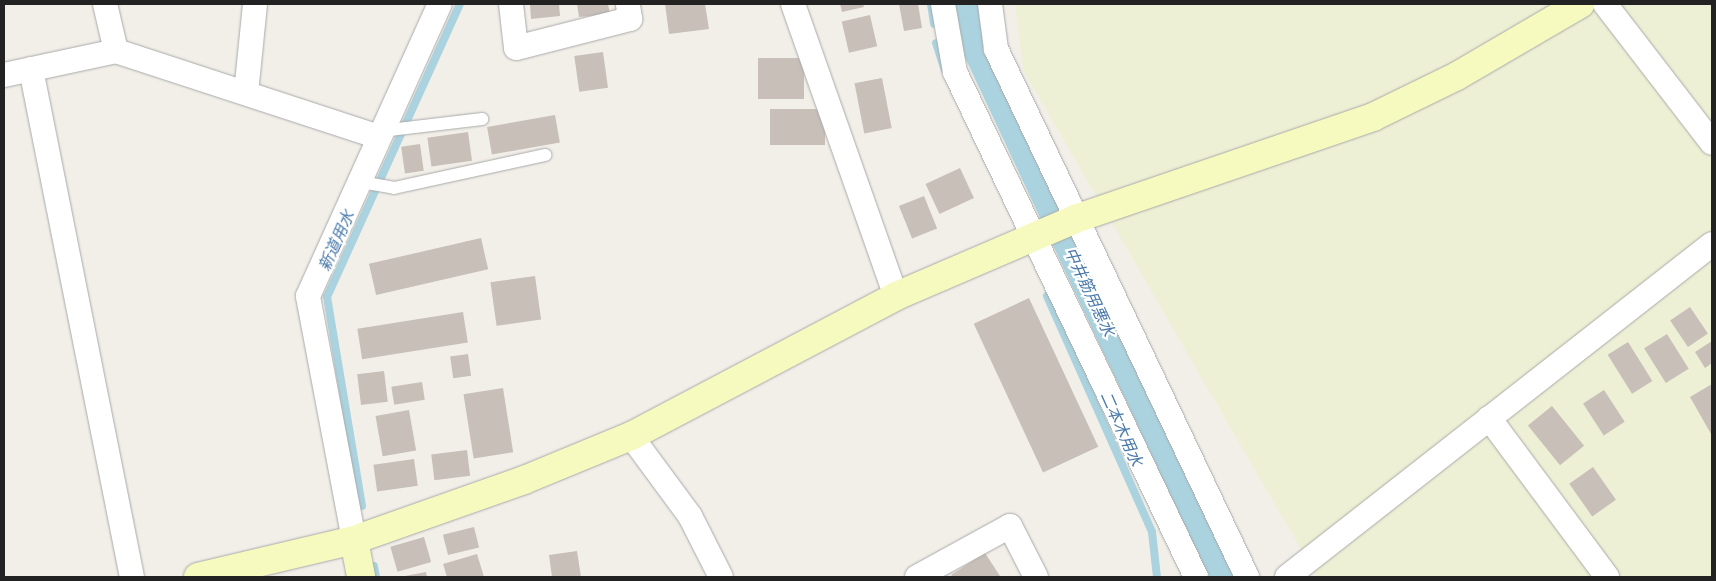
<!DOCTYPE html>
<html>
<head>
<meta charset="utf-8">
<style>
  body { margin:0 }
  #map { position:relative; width:1716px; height:581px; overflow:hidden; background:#f2efe9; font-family:"Varela Round","Noto Sans JP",sans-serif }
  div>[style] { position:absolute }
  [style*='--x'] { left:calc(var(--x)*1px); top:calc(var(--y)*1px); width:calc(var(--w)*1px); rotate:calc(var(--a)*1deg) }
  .farmland>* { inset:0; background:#eef0d5 }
  .stream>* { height:8px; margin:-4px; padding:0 4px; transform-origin:4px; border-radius:4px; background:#aad3df }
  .canal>* { height:26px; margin:-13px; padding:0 13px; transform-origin:13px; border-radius:13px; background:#aad3df }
  .building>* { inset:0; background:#c7bfb8; transform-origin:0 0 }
  .roads { filter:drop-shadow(0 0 1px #a9a9a9) drop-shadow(0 0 1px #a9a9a9) }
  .lane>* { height:12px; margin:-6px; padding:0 6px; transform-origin:6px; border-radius:6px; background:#fff }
  .street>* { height:24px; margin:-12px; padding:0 12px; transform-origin:12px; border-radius:12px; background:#fff }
  .secondary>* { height:28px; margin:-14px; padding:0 14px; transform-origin:14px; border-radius:14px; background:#f7fabf }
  span { translate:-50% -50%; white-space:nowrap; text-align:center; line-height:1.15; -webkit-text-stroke:4.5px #fff; paint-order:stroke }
  .water-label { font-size:16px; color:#4a7aab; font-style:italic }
  .frame { position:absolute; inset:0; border:5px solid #222; pointer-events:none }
</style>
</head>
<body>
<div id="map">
  <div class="farmland">
    <i style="clip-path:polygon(1015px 4px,1712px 4px,1712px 577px,1317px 577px,1023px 70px)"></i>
  </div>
  <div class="stream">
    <i style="--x:931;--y:4;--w:20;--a:81"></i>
    <i style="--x:936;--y:43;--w:29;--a:72"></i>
    <i style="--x:1047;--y:296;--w:258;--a:66"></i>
    <i style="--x:1152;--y:532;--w:45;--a:83.7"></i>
    <i style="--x:362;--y:506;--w:212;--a:-99.5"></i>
    <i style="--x:327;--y:297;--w:322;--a:-65.6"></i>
    <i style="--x:374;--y:566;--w:11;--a:80"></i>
  </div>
  <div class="canal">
    <i style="--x:968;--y:4;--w:40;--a:82.9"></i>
    <i style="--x:973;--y:44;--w:589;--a:64.87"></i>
  </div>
  <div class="building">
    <i style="clip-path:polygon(530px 4px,559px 4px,560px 16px,531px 19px)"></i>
    <i style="clip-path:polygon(577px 4px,608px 4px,610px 14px,579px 17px)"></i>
    <i style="clip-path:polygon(665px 4px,705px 4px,709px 29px,669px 34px)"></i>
    <i style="clip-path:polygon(840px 4px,863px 4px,864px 7px,842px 12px)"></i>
    <i style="clip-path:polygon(899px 4px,918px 4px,922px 28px,904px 31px)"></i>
    <i style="left:870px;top:15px;width:32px;height:29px;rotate:77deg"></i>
    <i style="left:603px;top:52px;width:36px;height:29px;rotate:82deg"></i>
    <i style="left:758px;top:58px;width:46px;height:41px"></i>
    <i style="left:882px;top:78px;width:51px;height:28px;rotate:79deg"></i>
    <i style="left:770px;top:109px;width:55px;height:36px"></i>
    <i style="left:555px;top:115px;width:28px;height:69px;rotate:80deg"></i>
    <i style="left:468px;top:132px;width:29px;height:41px;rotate:82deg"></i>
    <i style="left:420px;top:144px;width:27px;height:19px;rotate:82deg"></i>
    <i style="left:960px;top:168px;width:33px;height:38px;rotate:65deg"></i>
    <i style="left:924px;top:196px;width:35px;height:27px;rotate:68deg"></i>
    <i style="left:481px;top:238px;width:32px;height:115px;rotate:77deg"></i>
    <i style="left:535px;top:276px;width:44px;height:45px;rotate:82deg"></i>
    <i style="left:1029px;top:298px;width:164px;height:61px;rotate:65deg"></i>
    <i style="left:1690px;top:307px;width:32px;height:24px;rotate:56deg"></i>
    <i style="left:463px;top:312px;width:31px;height:107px;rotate:81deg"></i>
    <i style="left:1667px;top:334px;width:41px;height:27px;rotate:58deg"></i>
    <i style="clip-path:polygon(1712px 341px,1712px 363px,1705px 368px,1695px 352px)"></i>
    <i style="left:1628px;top:342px;width:46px;height:24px;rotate:58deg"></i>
    <i style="left:468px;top:354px;width:22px;height:18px;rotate:82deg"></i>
    <i style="left:384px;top:371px;width:31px;height:27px;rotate:83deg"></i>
    <i style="left:422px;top:382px;width:18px;height:31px;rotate:81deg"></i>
    <i style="clip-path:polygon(1712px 384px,1712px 433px,1711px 434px,1690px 397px)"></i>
    <i style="left:503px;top:388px;width:65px;height:40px;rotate:81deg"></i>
    <i style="left:1604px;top:390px;width:38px;height:25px;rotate:57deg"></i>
    <i style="left:1552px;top:406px;width:51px;height:31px;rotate:51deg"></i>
    <i style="left:409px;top:410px;width:41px;height:34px;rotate:80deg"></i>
    <i style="left:467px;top:450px;width:26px;height:36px;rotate:83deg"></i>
    <i style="left:414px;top:459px;width:27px;height:41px;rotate:82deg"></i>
    <i style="left:1593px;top:467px;width:40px;height:29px;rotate:55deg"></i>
    <i style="left:474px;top:527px;width:21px;height:32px;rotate:76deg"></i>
    <i style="left:424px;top:537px;width:26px;height:35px;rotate:74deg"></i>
    <i style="clip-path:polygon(577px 551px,581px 577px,552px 577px,549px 555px)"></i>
    <i style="clip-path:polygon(985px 553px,1000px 576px,953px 577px,951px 575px)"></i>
    <i style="clip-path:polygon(477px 554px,484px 577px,447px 577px,443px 564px)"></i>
    <i style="clip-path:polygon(426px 572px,427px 577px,405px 577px,405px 576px)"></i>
  </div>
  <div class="roads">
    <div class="lane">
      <i style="--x:381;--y:131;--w:102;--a:-6.8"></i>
      <i style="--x:361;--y:182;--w:34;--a:10"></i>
      <i style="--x:394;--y:188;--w:155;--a:-12.3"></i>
    </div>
    <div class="street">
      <i style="--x:105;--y:4;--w:48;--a:76.8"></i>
      <i style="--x:511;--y:4;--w:44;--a:83.5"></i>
      <i style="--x:516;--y:48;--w:118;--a:-14.3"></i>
      <i style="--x:630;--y:19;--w:15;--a:-98"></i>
      <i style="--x:793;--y:4;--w:310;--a:70.6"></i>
      <i style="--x:943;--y:4;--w:69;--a:80"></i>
      <i style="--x:955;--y:72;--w:560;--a:64.49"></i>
      <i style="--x:990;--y:4;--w:45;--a:82.4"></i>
      <i style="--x:996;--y:49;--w:585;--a:64.57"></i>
      <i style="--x:1605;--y:4;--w:175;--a:52.4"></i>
      <i style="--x:31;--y:69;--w:518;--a:78.76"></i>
      <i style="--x:4;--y:75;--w:115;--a:-12.1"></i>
      <i style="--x:116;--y:51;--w:277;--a:18.1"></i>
      <i style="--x:246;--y:93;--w:89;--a:-84.2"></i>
      <i style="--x:1489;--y:418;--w:198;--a:53.4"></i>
      <i style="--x:631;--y:436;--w:99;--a:53.6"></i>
      <i style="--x:690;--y:516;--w:68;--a:63.1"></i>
      <i style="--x:354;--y:540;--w:248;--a:-100.7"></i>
      <i style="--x:308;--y:296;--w:320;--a:-65.7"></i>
      <i style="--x:917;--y:577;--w:106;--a:-28.7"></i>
      <i style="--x:1010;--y:526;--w:57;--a:63"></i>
      <i style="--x:1287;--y:577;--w:540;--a:-38.08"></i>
    </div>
    <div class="secondary">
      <i style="--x:354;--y:540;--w:38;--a:79"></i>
      <i style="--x:198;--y:577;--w:160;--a:-13.3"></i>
      <i style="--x:354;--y:540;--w:180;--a:-19.4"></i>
      <i style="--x:524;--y:480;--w:116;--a:-22.4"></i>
      <i style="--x:631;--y:436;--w:300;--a:-27.8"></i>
      <i style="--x:896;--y:296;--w:198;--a:-23.2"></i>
      <i style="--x:1078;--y:218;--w:312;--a:-18.9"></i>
      <i style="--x:1373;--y:117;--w:93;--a:-26"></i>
      <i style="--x:1457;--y:76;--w:143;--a:-30.3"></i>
    </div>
  </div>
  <div class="water-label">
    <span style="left:337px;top:241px;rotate:-66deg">新道用水</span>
    <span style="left:1089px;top:292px;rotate:65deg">中井筋用悪水</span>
    <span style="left:1121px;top:429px;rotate:66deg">二本木用水</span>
  </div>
  <div class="frame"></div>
</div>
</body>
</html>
